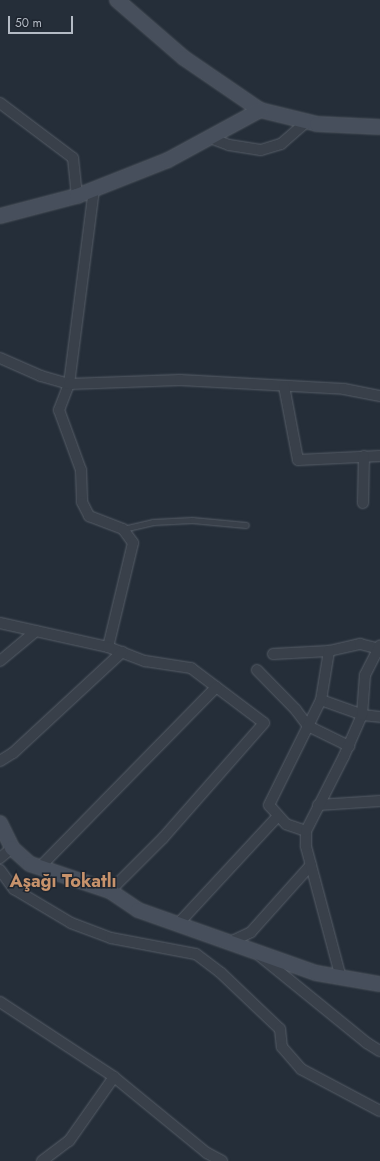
<!DOCTYPE html>
<html>
<head>
<meta charset="utf-8">
<style>
  body { margin:0 }
  #map { position:relative; width:380px; height:1161px; overflow:hidden; background:#252e39; font-family:Jost,sans-serif }
  div>[style] { position:absolute }
  [style*='--x'] { left:calc(var(--x)*1px); top:calc(var(--y)*1px); width:calc(var(--w)*1px); rotate:calc(var(--a)*1deg) }
  .roads { filter:drop-shadow(0 0 1px #575e68) drop-shadow(0 0 1px #575e68) }
  .lane>* { height:5px; margin:-2.5px; padding:0 2.5px; transform-origin:2.5px; border-radius:2.5px; background:#39404a }
  .street>* { height:10px; margin:-5px; padding:0 5px; transform-origin:5px; border-radius:5px; background:#39404a }
  .secondary>* { height:14px; margin:-7px; padding:0 7px; transform-origin:7px; border-radius:7px; background:#474f5c }
  span { translate:-50% -50%; white-space:nowrap; text-align:center; line-height:1.15; -webkit-text-stroke:3px #1e252f; paint-order:stroke }
  .district-label { font-size:18px; color:#c8936c; font-weight:700 }
  .scale { position:absolute; left:8px; top:16px; width:65px; height:18px; box-sizing:border-box; border:2px solid #b4bbc5; border-top:0; padding-left:5px; font-size:12px; line-height:14px; white-space:nowrap; color:#b4bbc5; -webkit-text-stroke:3px #1e252f; paint-order:stroke }
</style>
</head>
<body>
<div id="map">
  <div class="roads">
    <div class="lane">
      <i style="--x:123;--y:529;--w:31;--a:-13"></i>
      <i style="--x:153;--y:522;--w:39;--a:-3"></i>
      <i style="--x:192;--y:520;--w:54;--a:5.3"></i>
    </div>
    <div class="street">
      <i style="--x:0;--y:103;--w:91;--a:37"></i>
      <i style="--x:73;--y:158;--w:38;--a:84"></i>
      <i style="--x:208;--y:137;--w:22;--a:21"></i>
      <i style="--x:229;--y:145;--w:32;--a:9"></i>
      <i style="--x:261;--y:150;--w:21;--a:-17"></i>
      <i style="--x:281;--y:144;--w:35;--a:-41"></i>
      <i style="--x:94;--y:189;--w:197;--a:97.3"></i>
      <i style="--x:69;--y:384;--w:28;--a:111"></i>
      <i style="--x:59;--y:410;--w:64;--a:69.9"></i>
      <i style="--x:81;--y:470;--w:32;--a:88"></i>
      <i style="--x:82;--y:502;--w:16;--a:63"></i>
      <i style="--x:89;--y:516;--w:36;--a:21"></i>
      <i style="--x:123;--y:529;--w:17;--a:54"></i>
      <i style="--x:133;--y:543;--w:107;--a:103.5"></i>
      <i style="--x:0;--y:358;--w:45;--a:23.7"></i>
      <i style="--x:41;--y:376;--w:29;--a:16"></i>
      <i style="--x:69;--y:384;--w:111;--a:-2.1"></i>
      <i style="--x:180;--y:380;--w:164;--a:3.1"></i>
      <i style="--x:344;--y:389;--w:37;--a:11"></i>
      <i style="--x:284;--y:386;--w:75;--a:79.3"></i>
      <i style="--x:298;--y:460;--w:82;--a:-2.8"></i>
      <i style="--x:363;--y:503;--w:47;--a:-88.8"></i>
      <i style="--x:0;--y:623;--w:111;--a:12.5"></i>
      <i style="--x:108;--y:647;--w:40;--a:21"></i>
      <i style="--x:145;--y:661;--w:47;--a:8.7"></i>
      <i style="--x:191;--y:668;--w:91;--a:37"></i>
      <i style="--x:264;--y:723;--w:153;--a:131.3"></i>
      <i style="--x:163;--y:838;--w:75;--a:135"></i>
      <i style="--x:273;--y:654;--w:56;--a:-3.1"></i>
      <i style="--x:329;--y:651;--w:32;--a:-13"></i>
      <i style="--x:360;--y:644;--w:21;--a:14"></i>
      <i style="--x:0;--y:661;--w:47;--a:-39.8"></i>
      <i style="--x:257;--y:670;--w:56;--a:45.7"></i>
      <i style="--x:296;--y:710;--w:20;--a:53"></i>
      <i style="--x:308;--y:726;--w:46;--a:26"></i>
      <i style="--x:321;--y:700;--w:41;--a:19.7"></i>
      <i style="--x:362;--y:715;--w:18;--a:6"></i>
      <i style="--x:0;--y:761;--w:15;--a:-32"></i>
      <i style="--x:13;--y:753;--w:149;--a:-42.8"></i>
      <i style="--x:318;--y:805;--w:62;--a:-3.7"></i>
      <i style="--x:306;--y:831;--w:21;--a:-161"></i>
      <i style="--x:286;--y:824;--w:25;--a:-132"></i>
      <i style="--x:269;--y:805;--w:117;--a:-63.7"></i>
      <i style="--x:321;--y:700;--w:50;--a:-80.7"></i>
      <i style="--x:0;--y:858;--w:16;--a:-40"></i>
      <i style="--x:40;--y:867;--w:252;--a:-45.6"></i>
      <i style="--x:0;--y:870;--w:24;--a:54"></i>
      <i style="--x:14;--y:889;--w:66;--a:30.8"></i>
      <i style="--x:71;--y:923;--w:43;--a:20.6"></i>
      <i style="--x:111;--y:938;--w:86;--a:10.7"></i>
      <i style="--x:196;--y:954;--w:31;--a:37"></i>
      <i style="--x:221;--y:973;--w:81;--a:43.5"></i>
      <i style="--x:280;--y:1029;--w:18;--a:84"></i>
      <i style="--x:282;--y:1047;--w:29;--a:49"></i>
      <i style="--x:301;--y:1069;--w:89;--a:28"></i>
      <i style="--x:178;--y:924;--w:146;--a:-47.2"></i>
      <i style="--x:230;--y:942;--w:23;--a:-25"></i>
      <i style="--x:251;--y:932;--w:90;--a:-48.2"></i>
      <i style="--x:260;--y:956;--w:138;--a:39.1"></i>
      <i style="--x:367;--y:1043;--w:15;--a:32"></i>
      <i style="--x:341;--y:978;--w:137;--a:-104.9"></i>
      <i style="--x:306;--y:846;--w:15;--a:-90"></i>
      <i style="--x:306;--y:831;--w:84;--a:-63.1"></i>
      <i style="--x:344;--y:756;--w:45;--a:-66.3"></i>
      <i style="--x:362;--y:715;--w:40;--a:-85.7"></i>
      <i style="--x:365;--y:675;--w:33;--a:-63"></i>
      <i style="--x:0;--y:1002;--w:136;--a:33.3"></i>
      <i style="--x:114;--y:1077;--w:120;--a:39.3"></i>
      <i style="--x:207;--y:1153;--w:17;--a:28"></i>
      <i style="--x:42;--y:1161;--w:34;--a:-37"></i>
      <i style="--x:69;--y:1141;--w:78;--a:-54.9"></i>
    </div>
    <div class="secondary">
      <i style="--x:117;--y:0;--w:89;--a:40.9"></i>
      <i style="--x:184;--y:58;--w:92;--a:34.4"></i>
      <i style="--x:260;--y:110;--w:59;--a:13.8"></i>
      <i style="--x:317;--y:124;--w:63;--a:2.7"></i>
      <i style="--x:0;--y:216;--w:80;--a:-14.6"></i>
      <i style="--x:77;--y:196;--w:98;--a:-21.6"></i>
      <i style="--x:168;--y:160;--w:105;--a:-28.5"></i>
      <i style="--x:0;--y:823;--w:28;--a:64"></i>
      <i style="--x:12;--y:848;--w:24;--a:42"></i>
      <i style="--x:30;--y:864;--w:84;--a:18.6"></i>
      <i style="--x:110;--y:891;--w:34;--a:34"></i>
      <i style="--x:138;--y:910;--w:189;--a:19.5"></i>
      <i style="--x:316;--y:973;--w:65;--a:9.8"></i>
    </div>
  </div>
  <div class="district-label">
    <span style="left:63px;top:881px">Aşağı Tokatlı</span>
  </div>
  <div class="scale">50 m</div>
</div>
</body>
</html>
